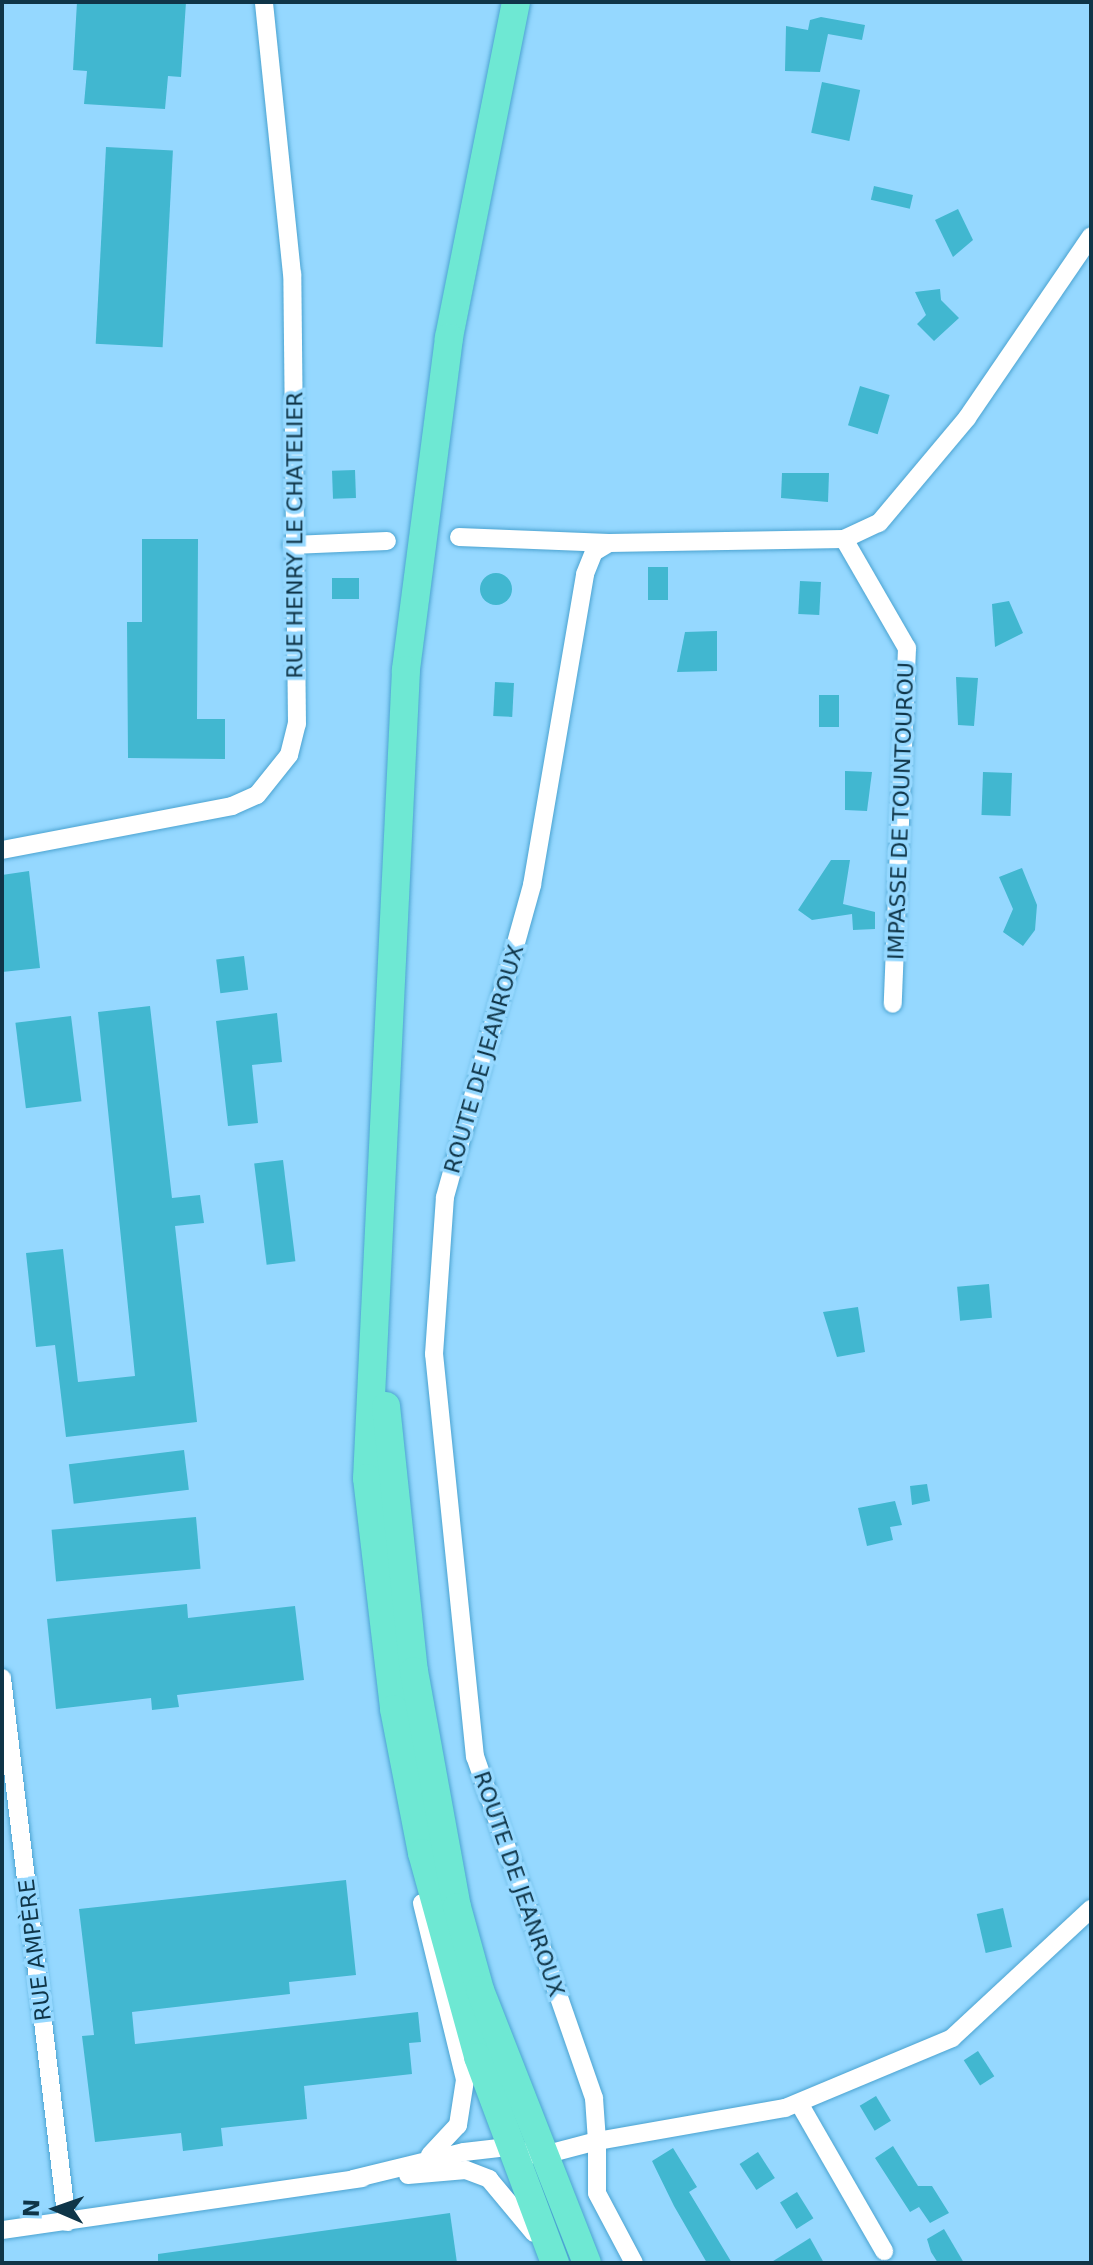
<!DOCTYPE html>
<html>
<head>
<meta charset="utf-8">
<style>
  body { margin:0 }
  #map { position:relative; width:1093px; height:2265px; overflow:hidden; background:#95d8ff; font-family:"DejaVu Sans",sans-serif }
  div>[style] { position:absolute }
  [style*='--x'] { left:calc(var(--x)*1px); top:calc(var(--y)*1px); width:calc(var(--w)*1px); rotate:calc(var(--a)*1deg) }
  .building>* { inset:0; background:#41b7d0; transform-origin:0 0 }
  .round { border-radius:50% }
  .roads { filter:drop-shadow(0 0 2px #4ba3d1) drop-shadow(0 0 2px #4ba3d1) }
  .minor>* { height:18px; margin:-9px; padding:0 9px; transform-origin:9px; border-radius:9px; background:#fff }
  .primary>* { height:28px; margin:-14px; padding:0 14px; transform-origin:14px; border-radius:14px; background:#6ee8d3 }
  span { translate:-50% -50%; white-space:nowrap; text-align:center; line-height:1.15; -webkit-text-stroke:7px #95d8ff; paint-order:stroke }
  .street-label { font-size:22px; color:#0f3548 }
  .frame { position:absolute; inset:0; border:4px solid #0f3548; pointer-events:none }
  .north { position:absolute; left:16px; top:2169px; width:80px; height:80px; -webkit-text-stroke:6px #95d8ff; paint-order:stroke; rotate:272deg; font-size:22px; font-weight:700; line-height:32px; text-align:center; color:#0f3548 }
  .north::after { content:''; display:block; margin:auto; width:28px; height:36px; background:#0f3548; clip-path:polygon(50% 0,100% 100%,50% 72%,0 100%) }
</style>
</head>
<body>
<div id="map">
  <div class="building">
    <i style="clip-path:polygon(77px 2px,186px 2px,181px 77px,168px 76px,165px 109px,84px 104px,87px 71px,73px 70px)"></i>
    <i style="clip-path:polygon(821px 17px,865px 25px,862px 40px,828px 34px,820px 72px,785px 71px,786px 26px,808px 30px,810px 20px)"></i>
    <i style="left:822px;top:82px;width:39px;height:52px;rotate:12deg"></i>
    <i style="left:106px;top:147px;width:67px;height:197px;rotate:3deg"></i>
    <i style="left:874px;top:186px;width:40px;height:14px;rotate:13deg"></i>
    <i style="clip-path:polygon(958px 209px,973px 240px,953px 257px,935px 220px)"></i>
    <i style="clip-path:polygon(940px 289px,941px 300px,959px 318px,934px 341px,917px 324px,926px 315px,915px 292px)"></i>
    <i style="left:860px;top:386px;width:31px;height:41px;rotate:17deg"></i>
    <i style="left:355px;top:470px;width:28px;height:23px;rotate:88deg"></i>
    <i style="clip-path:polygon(782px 473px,829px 473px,828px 502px,781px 498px)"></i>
    <i style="clip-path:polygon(142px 539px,198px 539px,197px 719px,225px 719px,225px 759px,128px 758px,127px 622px,142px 622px)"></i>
    <i style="left:648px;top:567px;width:20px;height:33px"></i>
    <i class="round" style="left:480px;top:573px;width:32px;height:32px"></i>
    <i style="left:359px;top:578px;width:21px;height:27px;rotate:90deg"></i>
    <i style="left:800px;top:581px;width:21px;height:33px;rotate:3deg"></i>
    <i style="clip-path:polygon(1009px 601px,1023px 633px,995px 647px,992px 604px)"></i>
    <i style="clip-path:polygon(717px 631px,717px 671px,677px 672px,685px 632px)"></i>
    <i style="clip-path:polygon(956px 677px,978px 678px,974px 726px,958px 725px)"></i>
    <i style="left:495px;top:682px;width:19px;height:34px;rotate:3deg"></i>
    <i style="left:819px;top:695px;width:20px;height:32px"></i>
    <i style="clip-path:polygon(845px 771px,872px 772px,867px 811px,845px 810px)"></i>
    <i style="left:983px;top:772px;width:29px;height:43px;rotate:2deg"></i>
    <i style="clip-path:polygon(831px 860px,850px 860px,843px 904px,875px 912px,875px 929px,853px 930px,852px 914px,812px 920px,798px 910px)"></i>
    <i style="clip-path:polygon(1022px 868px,1037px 905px,1035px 930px,1023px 946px,1003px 932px,1013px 909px,999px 877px)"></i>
    <i style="clip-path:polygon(29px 871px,40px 968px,2px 972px,2px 875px)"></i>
    <i style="left:244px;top:956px;width:34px;height:28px;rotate:83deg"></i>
    <i style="clip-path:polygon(150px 1006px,172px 1198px,200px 1195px,204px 1223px,175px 1226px,197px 1422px,66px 1437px,55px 1345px,36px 1347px,26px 1253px,63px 1249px,78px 1382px,135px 1376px,98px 1012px)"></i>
    <i style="clip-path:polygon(277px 1013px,282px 1062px,252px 1065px,258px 1123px,228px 1126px,216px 1021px)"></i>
    <i style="left:71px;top:1016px;width:86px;height:56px;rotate:83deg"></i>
    <i style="left:283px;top:1160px;width:102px;height:29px;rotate:83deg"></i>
    <i style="left:989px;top:1284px;width:34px;height:32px;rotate:85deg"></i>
    <i style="clip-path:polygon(858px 1307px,865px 1352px,837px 1357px,823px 1312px)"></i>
    <i style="left:184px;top:1450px;width:40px;height:116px;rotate:83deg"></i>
    <i style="clip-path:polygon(927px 1484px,930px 1501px,912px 1505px,910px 1486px)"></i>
    <i style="clip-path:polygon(895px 1501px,902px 1525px,890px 1527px,893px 1540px,867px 1546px,858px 1508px)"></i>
    <i style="left:196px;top:1517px;width:52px;height:145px;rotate:85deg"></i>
    <i style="clip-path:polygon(187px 1604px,188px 1618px,295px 1606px,304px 1680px,177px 1695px,179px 1707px,152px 1710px,151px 1698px,56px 1709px,47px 1619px)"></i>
    <i style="clip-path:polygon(346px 1880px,356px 1975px,289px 1982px,290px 1994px,132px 2012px,135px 2044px,418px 2012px,421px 2042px,409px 2043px,412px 2074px,304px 2086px,307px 2119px,221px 2128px,223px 2146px,183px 2151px,181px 2133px,95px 2142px,82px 2036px,94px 2035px,79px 1909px)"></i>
    <i style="left:1003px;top:1908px;width:40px;height:27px;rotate:77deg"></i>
    <i style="left:978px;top:2051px;width:30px;height:17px;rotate:57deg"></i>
    <i style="left:876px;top:2096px;width:29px;height:19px;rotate:59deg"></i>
    <i style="clip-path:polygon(893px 2146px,918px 2186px,932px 2186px,949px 2213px,930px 2223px,919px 2207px,910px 2212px,875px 2158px)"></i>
    <i style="clip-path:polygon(673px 2148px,697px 2187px,689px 2192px,732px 2263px,707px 2263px,674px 2206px,652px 2161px)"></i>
    <i style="left:758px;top:2152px;width:31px;height:22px;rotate:57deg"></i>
    <i style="left:797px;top:2192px;width:31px;height:20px;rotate:58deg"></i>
    <i style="clip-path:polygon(450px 2213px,457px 2263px,158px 2263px,158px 2254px)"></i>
    <i style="clip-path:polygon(944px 2229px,964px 2263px,938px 2263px,931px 2252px,927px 2239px)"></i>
    <i style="clip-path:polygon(810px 2238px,824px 2263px,770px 2263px)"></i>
  </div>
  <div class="roads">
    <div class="minor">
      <i style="--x:459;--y:537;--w:150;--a:2.3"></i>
      <i style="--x:844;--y:539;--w:126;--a:60"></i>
      <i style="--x:907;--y:648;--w:356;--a:92.3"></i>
      <i style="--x:292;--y:545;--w:95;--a:-2.4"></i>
      <i style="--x:2;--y:850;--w:234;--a:-10.8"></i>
      <i style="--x:232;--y:806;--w:27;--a:-24"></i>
      <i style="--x:257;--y:795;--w:51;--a:-51.3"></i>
      <i style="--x:289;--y:755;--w:32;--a:-76"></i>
      <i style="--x:297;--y:724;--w:450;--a:-90.6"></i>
      <i style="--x:292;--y:274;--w:273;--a:-95.9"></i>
      <i style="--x:2;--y:1678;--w:548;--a:83.19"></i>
      <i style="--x:422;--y:1903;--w:182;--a:76.3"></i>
      <i style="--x:465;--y:2080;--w:46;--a:98.8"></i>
      <i style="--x:458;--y:2125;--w:41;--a:133"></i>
      <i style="--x:799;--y:2103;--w:171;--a:60.1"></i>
      <i style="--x:408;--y:2175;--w:58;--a:-4.9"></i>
      <i style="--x:466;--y:2170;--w:25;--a:21"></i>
      <i style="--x:489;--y:2179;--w:70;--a:50.2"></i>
      <i style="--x:353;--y:2179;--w:114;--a:-13.7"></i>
      <i style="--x:464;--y:2152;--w:44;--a:-6.5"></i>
      <i style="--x:508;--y:2147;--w:33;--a:16"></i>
      <i style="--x:540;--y:2156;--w:59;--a:-14.7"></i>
      <i style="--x:597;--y:2141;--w:43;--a:-94"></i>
      <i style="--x:594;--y:2098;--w:361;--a:-109.2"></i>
      <i style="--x:475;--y:1757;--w:405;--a:-95.8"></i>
      <i style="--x:434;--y:1354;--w:157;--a:-86"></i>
      <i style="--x:445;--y:1197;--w:324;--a:-74.4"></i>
      <i style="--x:532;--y:885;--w:315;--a:-80.3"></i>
      <i style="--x:585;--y:574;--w:24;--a:-68"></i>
      <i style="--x:594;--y:552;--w:17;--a:-31"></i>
      <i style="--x:609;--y:543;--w:235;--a:-1"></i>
      <i style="--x:844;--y:539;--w:38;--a:-25"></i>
      <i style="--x:879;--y:523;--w:137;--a:-50"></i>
      <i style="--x:967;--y:418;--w:220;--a:-55.7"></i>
      <i style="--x:2;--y:2230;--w:364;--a:-8.2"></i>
      <i style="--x:634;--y:2263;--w:79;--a:-117.9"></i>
      <i style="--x:597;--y:2193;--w:52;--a:-90"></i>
      <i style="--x:597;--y:2141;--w:191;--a:-10"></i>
      <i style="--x:785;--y:2108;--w:181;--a:-22.7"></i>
      <i style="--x:952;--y:2038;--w:190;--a:-42.9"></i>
    </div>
    <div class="primary">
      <i style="--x:516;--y:2;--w:343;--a:101.3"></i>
      <i style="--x:449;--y:338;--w:335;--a:97.4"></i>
      <i style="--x:406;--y:670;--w:809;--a:92.76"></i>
      <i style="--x:367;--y:1478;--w:233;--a:83.3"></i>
      <i style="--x:394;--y:1709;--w:147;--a:79"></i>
      <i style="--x:422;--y:1853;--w:212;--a:74.6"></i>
      <i style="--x:478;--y:2057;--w:220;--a:69.5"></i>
      <i style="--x:386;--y:1406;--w:266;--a:84"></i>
      <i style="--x:414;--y:1671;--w:240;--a:79.7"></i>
      <i style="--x:457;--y:1907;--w:86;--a:74.5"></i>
      <i style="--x:480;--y:1990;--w:293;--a:68.6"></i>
    </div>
  </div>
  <div class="street-label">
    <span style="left:295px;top:535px;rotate:-90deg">RUE HENRY LE CHATELIER</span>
    <span style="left:901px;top:811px;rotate:-88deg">IMPASSE DE TOUNTOUROU</span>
    <span style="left:484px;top:1059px;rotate:-74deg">ROUTE DE JEANROUX</span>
    <span style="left:519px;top:1884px;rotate:71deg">ROUTE DE JEANROUX</span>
    <span style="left:35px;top:1950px;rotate:-97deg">RUE AMPÈRE</span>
  </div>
  <div class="frame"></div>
  <div class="north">N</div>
</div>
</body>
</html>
